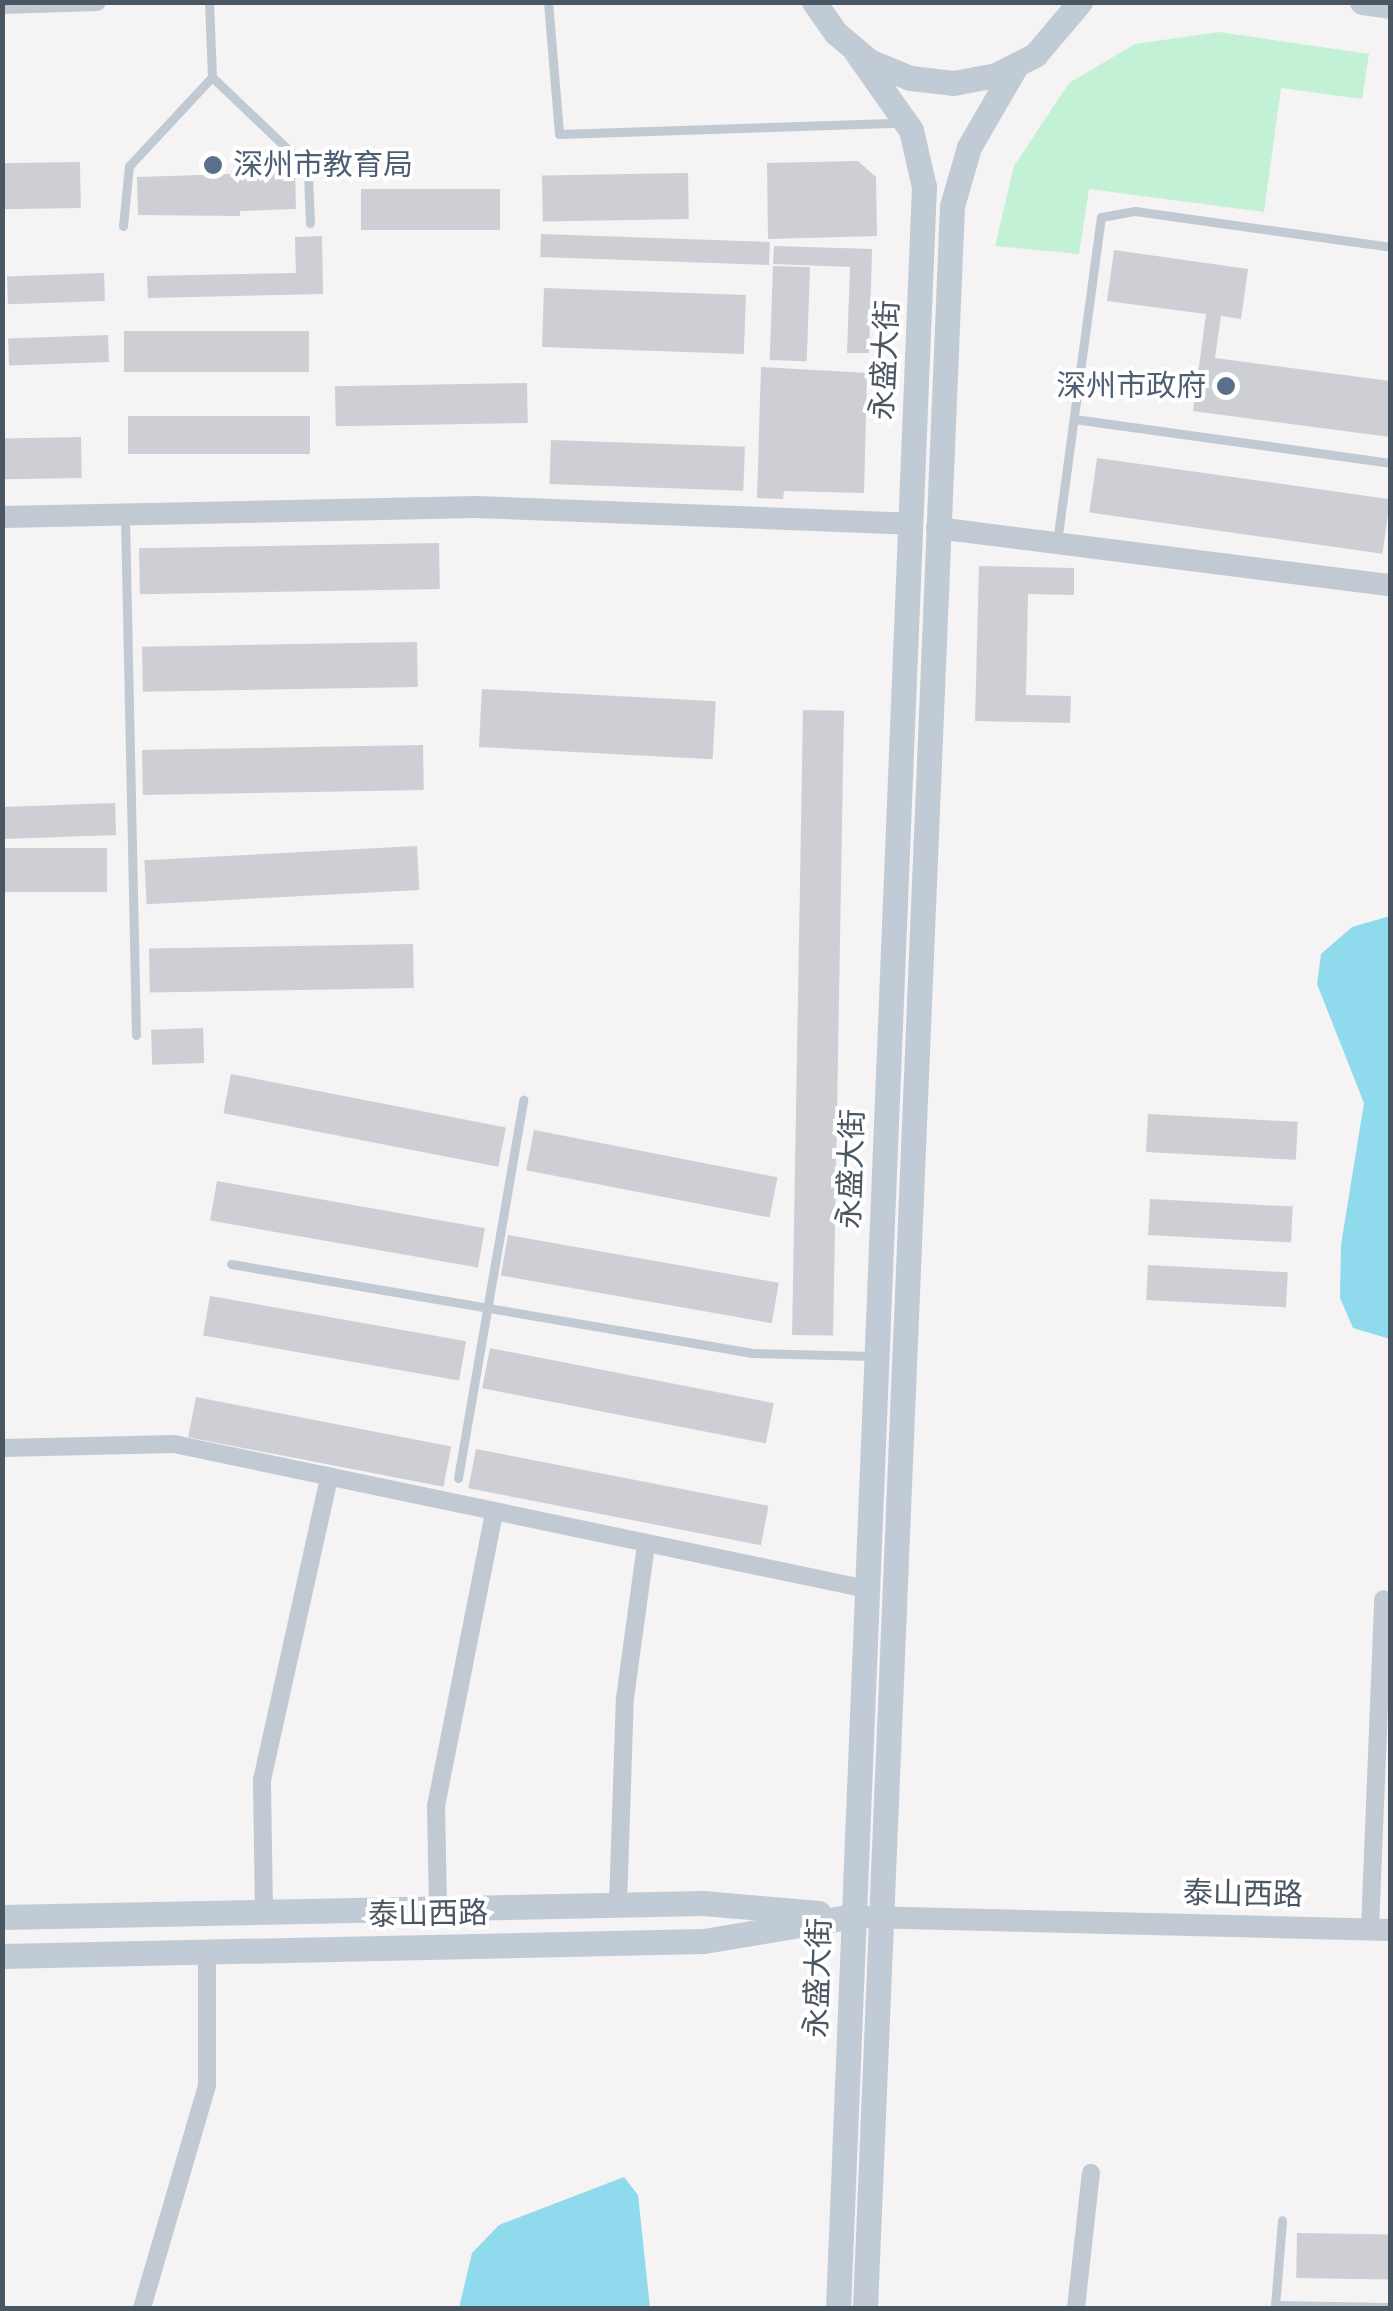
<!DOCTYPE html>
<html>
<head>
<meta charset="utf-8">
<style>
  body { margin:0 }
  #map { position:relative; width:1393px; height:2311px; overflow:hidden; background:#f5f3f3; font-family:Raleway,"Noto Sans SC",sans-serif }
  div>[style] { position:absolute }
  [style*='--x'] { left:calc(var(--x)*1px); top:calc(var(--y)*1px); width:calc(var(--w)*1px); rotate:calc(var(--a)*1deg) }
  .green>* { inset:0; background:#c3f1d5 }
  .water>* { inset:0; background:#90daee }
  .building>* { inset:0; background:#cdcfd5; transform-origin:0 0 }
  .service>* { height:9px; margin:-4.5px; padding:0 4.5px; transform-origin:4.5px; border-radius:4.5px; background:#c1cad2 }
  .minor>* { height:18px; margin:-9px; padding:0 9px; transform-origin:9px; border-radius:9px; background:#c1cad2 }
  .tertiary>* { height:22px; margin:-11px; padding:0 11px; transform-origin:11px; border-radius:11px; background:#c1cad2 }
  .secondary>* { height:25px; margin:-12.5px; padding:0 12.5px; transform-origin:12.5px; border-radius:12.5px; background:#c1cbd6 }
  .dots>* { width:28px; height:28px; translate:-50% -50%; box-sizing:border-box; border:5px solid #fff; border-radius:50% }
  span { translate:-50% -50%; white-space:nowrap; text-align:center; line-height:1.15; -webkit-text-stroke:8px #fff; paint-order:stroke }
  .service-label { font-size:30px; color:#4e5e75 }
  .left { translate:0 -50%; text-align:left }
  .right { translate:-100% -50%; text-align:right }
  .street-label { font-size:30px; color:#4a5661 }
  .frame { position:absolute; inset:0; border:5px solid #4a5661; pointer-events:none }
</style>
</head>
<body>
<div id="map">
  <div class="green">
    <i style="clip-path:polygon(1219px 32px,1369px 54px,1362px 99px,1281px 88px,1264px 212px,1089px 189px,1079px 254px,995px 246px,1014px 166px,1069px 83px,1135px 44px)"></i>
  </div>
  <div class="water">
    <i style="clip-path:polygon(1390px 916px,1390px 1339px,1353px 1328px,1340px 1298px,1341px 1245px,1364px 1103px,1317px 984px,1321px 954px,1352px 927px)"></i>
    <i style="clip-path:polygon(624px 2177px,638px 2195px,650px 2308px,459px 2308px,472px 2253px,499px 2225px)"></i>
  </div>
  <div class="building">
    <i style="clip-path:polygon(858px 161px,876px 177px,877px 236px,768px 239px,767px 163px)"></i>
    <i style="left:80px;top:162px;width:46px;height:78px;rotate:89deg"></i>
    <i style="clip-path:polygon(295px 172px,296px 209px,240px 211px,240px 216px,138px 215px,137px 177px)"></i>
    <i style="left:688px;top:173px;width:46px;height:146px;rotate:89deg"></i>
    <i style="left:500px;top:189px;width:41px;height:139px;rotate:90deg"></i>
    <i style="left:541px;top:234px;width:229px;height:23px;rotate:2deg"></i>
    <i style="clip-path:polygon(322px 236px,323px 294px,148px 298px,147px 276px,296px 273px,295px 237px)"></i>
    <i style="clip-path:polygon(774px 246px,872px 249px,869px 353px,847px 353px,850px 267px,773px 264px)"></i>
    <i style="clip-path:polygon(1114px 250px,1248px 269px,1241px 319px,1221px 316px,1215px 358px,1390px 381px,1390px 437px,1193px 411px,1206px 314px,1107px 301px)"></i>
    <i style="left:773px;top:266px;width:37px;height:94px;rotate:2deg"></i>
    <i style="left:104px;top:273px;width:28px;height:97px;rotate:88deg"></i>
    <i style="left:544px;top:288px;width:202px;height:59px;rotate:2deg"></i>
    <i style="left:309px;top:331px;width:41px;height:185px;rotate:90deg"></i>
    <i style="left:108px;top:335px;width:27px;height:100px;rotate:88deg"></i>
    <i style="clip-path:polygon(761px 367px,867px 373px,864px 493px,784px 491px,783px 499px,757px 498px)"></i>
    <i style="left:527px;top:383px;width:40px;height:192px;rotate:89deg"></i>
    <i style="left:310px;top:416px;width:38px;height:182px;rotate:90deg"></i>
    <i style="left:81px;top:437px;width:41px;height:79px;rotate:89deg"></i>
    <i style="left:551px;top:440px;width:194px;height:44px;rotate:2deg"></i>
    <i style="left:1097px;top:458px;width:296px;height:55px;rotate:8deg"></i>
    <i style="left:439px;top:543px;width:46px;height:300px;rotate:89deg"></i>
    <i style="clip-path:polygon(979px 566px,1074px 568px,1074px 595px,1028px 594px,1026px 695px,1071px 696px,1070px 723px,975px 721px)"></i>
    <i style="left:417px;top:642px;width:45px;height:275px;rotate:89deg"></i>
    <i style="left:482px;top:689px;width:234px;height:58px;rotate:3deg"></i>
    <i style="left:803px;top:710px;width:41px;height:625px;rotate:1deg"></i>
    <i style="left:423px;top:745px;width:45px;height:281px;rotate:89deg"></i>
    <i style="left:115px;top:803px;width:32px;height:113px;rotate:88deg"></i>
    <i style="left:417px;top:846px;width:44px;height:273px;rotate:87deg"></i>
    <i style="left:107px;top:848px;width:44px;height:105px;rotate:90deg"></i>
    <i style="left:413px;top:944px;width:44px;height:264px;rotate:89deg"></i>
    <i style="left:203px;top:1028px;width:35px;height:52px;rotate:88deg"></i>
    <i style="left:231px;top:1074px;width:280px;height:40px;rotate:11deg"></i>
    <i style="left:1148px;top:1114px;width:150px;height:38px;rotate:3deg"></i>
    <i style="left:534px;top:1130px;width:248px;height:41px;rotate:11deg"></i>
    <i style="left:217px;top:1181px;width:272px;height:40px;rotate:10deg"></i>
    <i style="left:1150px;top:1199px;width:143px;height:36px;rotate:3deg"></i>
    <i style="left:508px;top:1235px;width:275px;height:41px;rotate:10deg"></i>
    <i style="left:1148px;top:1265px;width:140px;height:35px;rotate:3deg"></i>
    <i style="left:210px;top:1296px;width:260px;height:40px;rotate:10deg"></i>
    <i style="left:490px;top:1348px;width:289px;height:41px;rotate:11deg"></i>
    <i style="left:196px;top:1397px;width:260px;height:41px;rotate:11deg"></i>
    <i style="left:476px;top:1449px;width:298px;height:40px;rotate:11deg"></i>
    <i style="left:1297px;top:2233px;width:93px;height:45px;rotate:1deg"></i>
  </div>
  <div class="service">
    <i style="--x:209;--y:2;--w:75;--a:87.7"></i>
    <i style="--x:212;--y:77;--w:116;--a:43.6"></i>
    <i style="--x:296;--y:157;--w:21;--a:55"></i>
    <i style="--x:308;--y:174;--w:49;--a:87.7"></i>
    <i style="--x:548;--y:2;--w:132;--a:85.2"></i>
    <i style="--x:559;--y:134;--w:340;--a:-1.9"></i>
    <i style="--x:123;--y:226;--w:60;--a:-84.3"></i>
    <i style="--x:129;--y:166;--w:122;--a:-47"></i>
    <i style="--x:1074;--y:419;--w:319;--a:7.9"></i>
    <i style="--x:125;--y:518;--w:517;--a:88.78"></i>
    <i style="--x:1057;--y:542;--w:328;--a:-82.3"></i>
    <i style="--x:1101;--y:217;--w:35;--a:-10"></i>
    <i style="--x:1135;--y:211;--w:258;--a:8"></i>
    <i style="--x:231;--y:1264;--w:529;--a:9.69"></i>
    <i style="--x:752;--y:1353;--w:121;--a:1.4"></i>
    <i style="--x:458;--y:1478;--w:384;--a:-80.2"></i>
    <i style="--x:1275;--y:2305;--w:115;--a:1"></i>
    <i style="--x:1275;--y:2306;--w:86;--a:-85.3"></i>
  </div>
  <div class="minor">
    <i style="--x:2;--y:5;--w:95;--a:-1.8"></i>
    <i style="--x:2;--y:1448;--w:172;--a:-1.3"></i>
    <i style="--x:174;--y:1444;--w:708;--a:11.82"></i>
    <i style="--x:618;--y:1905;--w:207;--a:-88.1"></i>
    <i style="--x:625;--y:1698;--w:154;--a:-82.2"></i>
    <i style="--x:438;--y:1908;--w:102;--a:-91.1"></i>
    <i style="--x:436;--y:1806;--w:298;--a:-78.8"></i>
    <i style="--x:264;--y:1912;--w:132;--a:-90.9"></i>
    <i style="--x:262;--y:1780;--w:309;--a:-77.5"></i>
    <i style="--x:1370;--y:1929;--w:330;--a:-87.7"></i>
    <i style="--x:142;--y:2308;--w:232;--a:-73.7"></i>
    <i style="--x:207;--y:2085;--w:134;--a:-90"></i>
    <i style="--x:1076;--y:2308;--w:136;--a:-83.7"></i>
  </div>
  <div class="tertiary">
    <i style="--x:2;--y:517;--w:474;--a:-1.2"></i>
    <i style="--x:476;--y:507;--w:434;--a:2.2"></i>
    <i style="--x:937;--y:528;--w:457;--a:7.2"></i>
    <i style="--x:864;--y:1917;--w:526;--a:1.42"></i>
  </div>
  <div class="secondary">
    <i style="--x:814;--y:2;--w:38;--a:55"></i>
    <i style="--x:836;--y:33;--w:43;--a:40.3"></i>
    <i style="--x:869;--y:61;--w:44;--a:22.5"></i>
    <i style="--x:910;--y:78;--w:43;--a:6.6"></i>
    <i style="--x:953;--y:83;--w:44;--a:-10.5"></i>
    <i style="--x:996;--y:75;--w:44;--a:-27.1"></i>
    <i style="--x:1035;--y:55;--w:70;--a:-49.7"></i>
    <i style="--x:1362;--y:2;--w:28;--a:8"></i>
    <i style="--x:2;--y:1917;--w:701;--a:-1.14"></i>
    <i style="--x:703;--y:1903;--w:116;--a:4.9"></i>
    <i style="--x:2;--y:1956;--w:702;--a:-1.22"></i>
    <i style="--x:704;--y:1941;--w:151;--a:-9.5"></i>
    <i style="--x:838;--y:2308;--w:2123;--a:-87.68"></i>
    <i style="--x:924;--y:187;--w:58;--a:-102.8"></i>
    <i style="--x:911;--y:130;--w:95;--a:-125.2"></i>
    <i style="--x:865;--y:2308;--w:2104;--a:-87.63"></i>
    <i style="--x:952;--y:206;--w:61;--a:-73.9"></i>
    <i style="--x:969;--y:147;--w:94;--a:-59.9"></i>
  </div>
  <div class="dots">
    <i style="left:213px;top:165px;background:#5c6f8a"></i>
    <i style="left:1226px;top:386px;background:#5c6f8a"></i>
  </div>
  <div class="service-label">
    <span class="left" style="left:233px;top:165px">深州市教育局</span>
    <span class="right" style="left:1206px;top:386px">深州市政府</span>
  </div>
  <div class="street-label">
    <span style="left:885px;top:360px;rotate:-87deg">永盛大街</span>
    <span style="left:851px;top:1169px;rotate:-88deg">永盛大街</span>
    <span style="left:1243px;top:1894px;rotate:1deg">泰山西路</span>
    <span style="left:428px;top:1914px;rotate:-1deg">泰山西路</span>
    <span style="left:818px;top:1978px;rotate:-88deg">永盛大街</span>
  </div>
  <div class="frame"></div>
</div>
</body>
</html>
